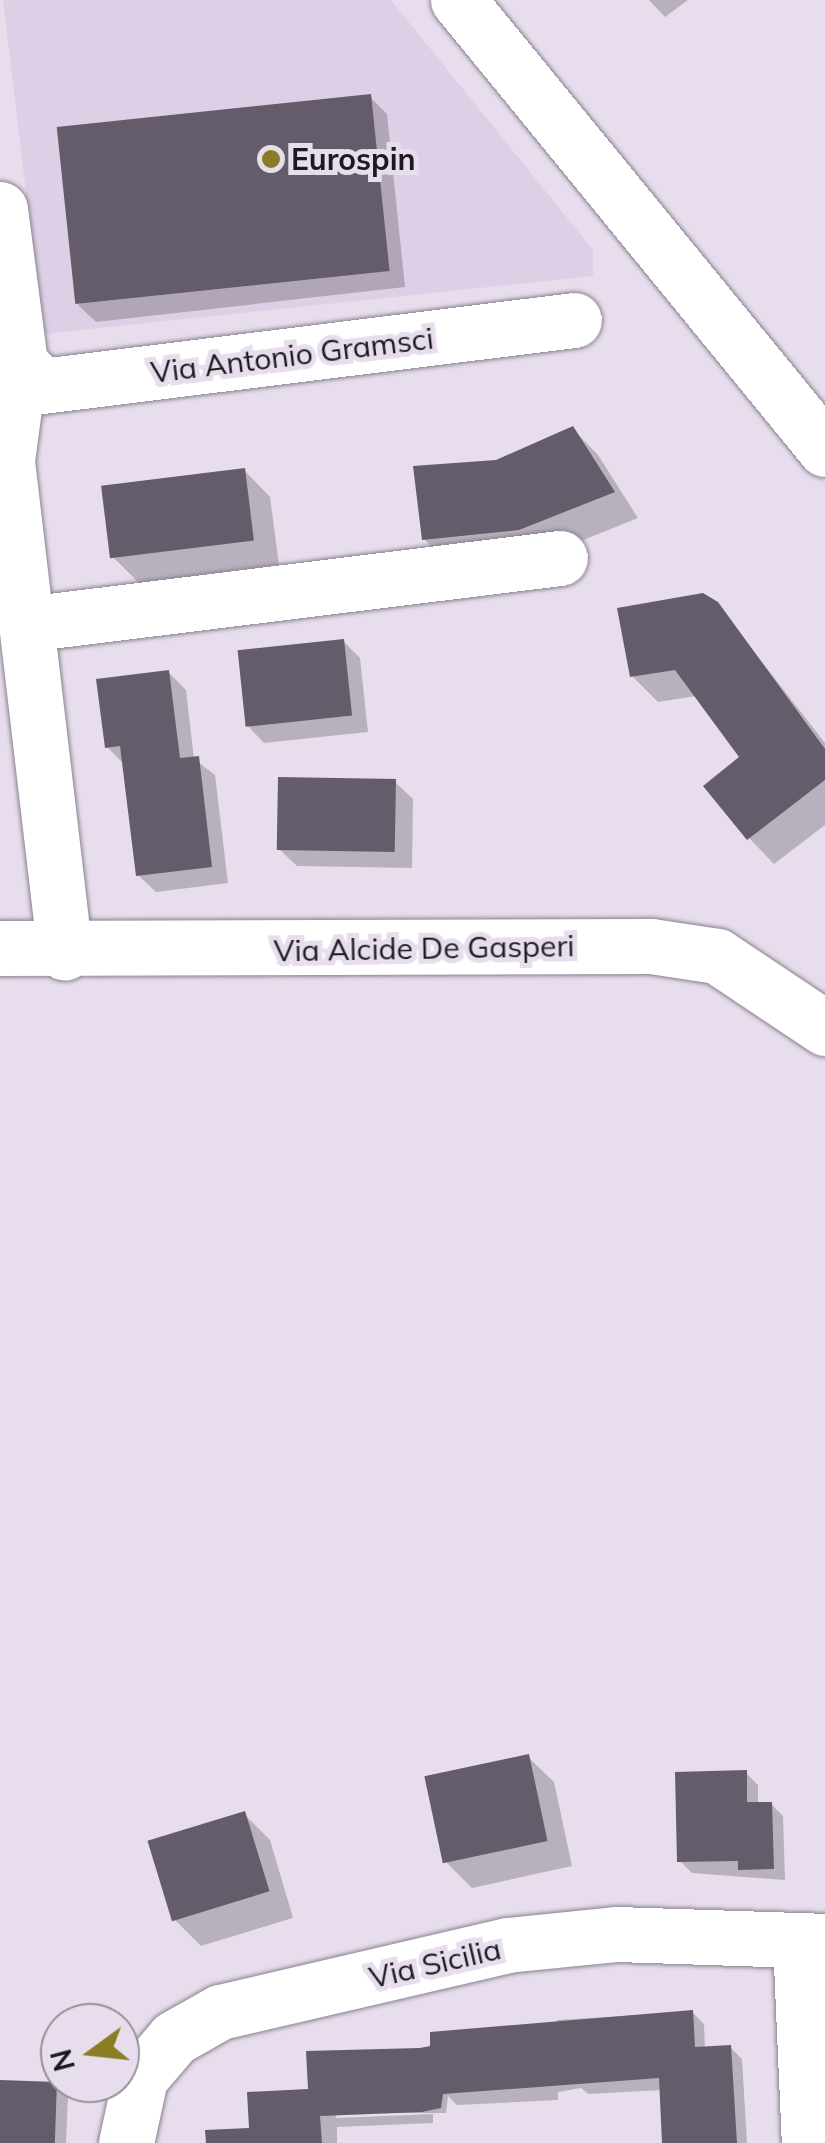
<!DOCTYPE html>
<html>
<head>
<meta charset="utf-8">
<style>
  body { margin:0 }
  #map { position:relative; width:825px; height:2143px; overflow:hidden; background:#e7dded; font-family:Mulish,sans-serif }
  div>[style] { position:absolute }
  [style*='--x'] { left:calc(var(--x)*1px); top:calc(var(--y)*1px); width:calc(var(--w)*1px); rotate:calc(var(--a)*1deg) }
  .built>* { inset:0; background:#ddd0e6 }
  .shadow>* { inset:0; background:#0003 }
  .building>* { inset:0; background:#645c6a; transform-origin:0 0 }
  .roads { filter:drop-shadow(0 0 2px #89818f) drop-shadow(0 0 2px #89818f) }
  .minor>* { height:55px; margin:-27.5px; padding:0 27.5px; transform-origin:27.5px; border-radius:27.5px; background:#fff }
  .major>* { height:55px; margin:-27.5px; padding:0 27.5px; transform-origin:27.5px; border-radius:27.5px; background:#fff }
  .dots>* { width:28px; height:28px; translate:-50% -50%; box-sizing:border-box; border:5px solid #e7dded; border-radius:50% }
  span { translate:-50% -50%; white-space:nowrap; text-align:center; line-height:1.15; -webkit-text-stroke:10px #e7dded; paint-order:stroke }
  .poi-label { font-size:30px; color:#1d1a1f; font-weight:700 }
  .left { translate:0 -50%; text-align:left }
  .street-label { font-size:30px; color:#1d1a1f }
  .north { position:absolute; left:40px; top:2003px; width:100px; height:100px; box-sizing:border-box; background:#e7dded; border:2px solid #968f9b; border-radius:50%; rotate:255deg; font-size:28px; font-weight:700; line-height:40px; text-align:center; color:#1d1a1f }
  .north::after { content:''; display:block; margin:auto; width:35px; height:45px; background:#897d23; clip-path:polygon(50% 0,100% 100%,50% 72%,0 100%) }
</style>
</head>
<body>
<div id="map">
  <div class="built">
    <i style="clip-path:polygon(3px 0,391px 0,593px 250px,593px 276px,43px 334px)"></i>
  </div>
  <div class="shadow">
    <i style="clip-path:polygon(649px 0,688px 0,665px 17px)"></i>
    <i style="clip-path:polygon(370px 97px,387px 114px,405px 287px,96px 322px,78px 305px)"></i>
    <i style="clip-path:polygon(573px 429px,598px 455px,638px 518px,546px 555px,450px 565px,424px 539px,496px 462px)"></i>
    <i style="clip-path:polygon(245px 471px,270px 497px,279px 565px,139px 583px,113px 557px)"></i>
    <i style="clip-path:polygon(717px 604px,825px 743px,825px 825px,774px 864px,749px 838px,742px 758px,696px 696px,658px 702px,632px 676px)"></i>
    <i style="clip-path:polygon(343px 641px,360px 658px,368px 732px,264px 743px,247px 725px)"></i>
    <i style="clip-path:polygon(168px 672px,186px 690px,194px 759px,215px 775px,228px 883px,156px 892px,138px 875px,124px 764px,107px 747px)"></i>
    <i style="clip-path:polygon(395px 782px,413px 799px,412px 868px,297px 866px,279px 849px)"></i>
    <i style="clip-path:polygon(528px 1757px,554px 1782px,572px 1866px,472px 1888px,447px 1863px)"></i>
    <i style="clip-path:polygon(746px 1773px,758px 1785px,758px 1805px,771px 1804px,783px 1816px,785px 1880px,692px 1873px,680px 1861px)"></i>
    <i style="clip-path:polygon(244px 1814px,270px 1840px,293px 1918px,201px 1946px,175px 1920px)"></i>
    <i style="clip-path:polygon(692px 2012px,704px 2024px,705px 2049px,730px 2047px,742px 2059px,747px 2143px,665px 2143px,662px 2090px,588px 2094px,581px 2088px,558px 2092px,558px 2100px,457px 2105px,448px 2096px,446px 2113px,336px 2113px,336px 2118px,433px 2114px,433px 2123px,337px 2127px,337px 2143px,208px 2143px,251px 2130px,310px 2092px,420px 2050px,558px 2027px,557px 2020px)"></i>
    <i style="clip-path:polygon(0 2082px,56px 2085px,68px 2097px,66px 2143px,0 2143px)"></i>
  </div>
  <div class="building">
    <i style="left:371px;top:94px;width:178px;height:316px;rotate:84deg"></i>
    <i style="clip-path:polygon(573px 426px,615px 492px,519px 530px,422px 540px,413px 466px,496px 460px)"></i>
    <i style="left:245px;top:468px;width:73px;height:145px;rotate:83deg"></i>
    <i style="clip-path:polygon(703px 593px,718px 602px,825px 749px,825px 780px,747px 840px,703px 786px,739px 757px,675px 670px,630px 677px,617px 608px)"></i>
    <i style="left:344px;top:639px;width:77px;height:107px;rotate:84deg"></i>
    <i style="clip-path:polygon(169px 670px,180px 758px,199px 756px,212px 867px,136px 876px,120px 746px,105px 748px,96px 679px)"></i>
    <i style="left:278px;top:777px;width:118px;height:73px;rotate:1deg"></i>
    <i style="left:529px;top:1754px;width:89px;height:107px;rotate:78deg"></i>
    <i style="clip-path:polygon(747px 1770px,747px 1802px,772px 1802px,774px 1869px,738px 1870px,738px 1861px,677px 1862px,675px 1772px)"></i>
    <i style="left:245px;top:1811px;width:84px;height:102px;rotate:73deg"></i>
    <i style="clip-path:polygon(693px 2010px,695px 2047px,731px 2045px,737px 2143px,662px 2143px,659px 2078px,443px 2094px,441px 2108px,422px 2112px,320px 2116px,322px 2143px,206px 2143px,205px 2130px,249px 2128px,247px 2092px,308px 2089px,306px 2051px,420px 2048px,430px 2046px,430px 2032px)"></i>
    <i style="left:0;top:2080px;width:57px;height:63px;rotate:2deg"></i>
  </div>
  <div class="roads">
    <div class="minor">
      <i style="--x:0;--y:209;--w:155;--a:82.6"></i>
      <i style="--x:20;--y:363;--w:32;--a:46"></i>
      <i style="--x:42;--y:386;--w:536;--a:-7.07"></i>
      <i style="--x:20;--y:363;--w:99;--a:97.6"></i>
      <i style="--x:7;--y:461;--w:495;--a:83.3"></i>
      <i style="--x:26;--y:624;--w:538;--a:-7.05"></i>
      <i style="--x:0;--y:948;--w:651;--a:-0.18"></i>
      <i style="--x:651;--y:946;--w:67;--a:8.6"></i>
      <i style="--x:717;--y:956;--w:130;--a:33.7"></i>
      <i style="--x:800;--y:1940;--w:203;--a:87.5"></i>
      <i style="--x:126;--y:2143;--w:66;--a:-77.8"></i>
      <i style="--x:140;--y:2078;--w:52;--a:-49.6"></i>
      <i style="--x:174;--y:2038;--w:53;--a:-29.5"></i>
      <i style="--x:220;--y:2012;--w:295;--a:-13.1"></i>
      <i style="--x:507;--y:1945;--w:111;--a:-5.7"></i>
      <i style="--x:617;--y:1934;--w:208;--a:1.9"></i>
    </div>
    <div class="major">
      <i style="--x:458;--y:0;--w:580;--a:50.74"></i>
    </div>
  </div>
  <div class="dots">
    <i style="left:271px;top:159px;background:#897d23"></i>
  </div>
  <div class="poi-label">
    <span class="left" style="left:291px;top:159px">Eurospin</span>
  </div>
  <div class="street-label">
    <span style="left:292px;top:355px;rotate:-7deg">Via Antonio Gramsci</span>
    <span style="left:424px;top:948px;rotate:-1deg">Via Alcide De Gasperi</span>
    <span style="left:435px;top:1963px;rotate:-13deg">Via Sicilia</span>
  </div>
  <div class="north">N</div>
</div>
</body>
</html>
